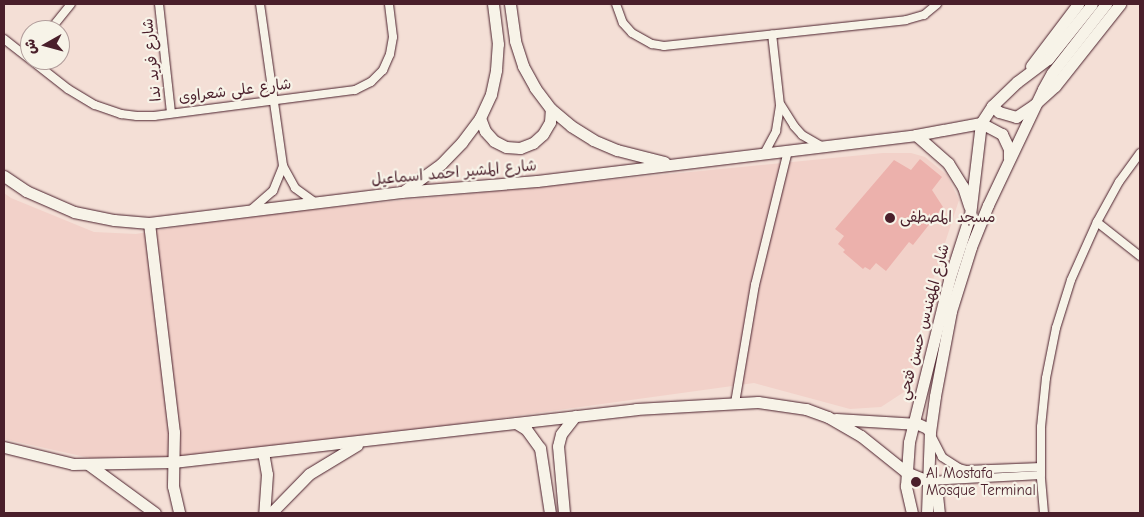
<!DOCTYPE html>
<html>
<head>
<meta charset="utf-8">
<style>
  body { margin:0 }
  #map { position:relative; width:1144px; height:517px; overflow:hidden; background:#f4dfd6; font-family:"Comic Neue","Playpen Sans Arabic",sans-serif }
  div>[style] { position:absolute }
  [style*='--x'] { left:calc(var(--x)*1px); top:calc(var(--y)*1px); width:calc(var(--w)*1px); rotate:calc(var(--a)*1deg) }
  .built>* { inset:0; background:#f2d1c9 }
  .building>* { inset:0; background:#ecb1ac }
  .roads { filter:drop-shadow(0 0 1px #4a1f2b) drop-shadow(0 0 1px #4a1f2b) }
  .street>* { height:8px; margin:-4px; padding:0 4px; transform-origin:4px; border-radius:4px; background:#f7f3e8 }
  .secondary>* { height:11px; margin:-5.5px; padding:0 5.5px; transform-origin:5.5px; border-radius:5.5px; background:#f7f3e8 }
  .dots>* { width:14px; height:14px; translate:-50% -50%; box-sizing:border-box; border:2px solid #f7f3e8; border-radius:50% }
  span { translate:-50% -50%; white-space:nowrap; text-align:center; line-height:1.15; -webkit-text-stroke:4.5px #f7f3e8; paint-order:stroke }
  .street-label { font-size:15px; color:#4a1f2b }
  .poi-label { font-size:15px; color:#4a1f2b }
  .left { translate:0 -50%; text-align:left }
  .frame { position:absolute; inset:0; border:5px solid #4a1f2b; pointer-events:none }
  .north { position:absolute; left:20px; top:20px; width:50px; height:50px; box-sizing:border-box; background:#f7f3e8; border:1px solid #b29e9c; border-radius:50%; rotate:263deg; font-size:14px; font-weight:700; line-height:20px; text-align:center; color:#4a1f2b }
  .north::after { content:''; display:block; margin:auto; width:18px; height:22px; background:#4a1f2b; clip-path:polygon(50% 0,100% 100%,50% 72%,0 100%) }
</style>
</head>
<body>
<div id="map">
  <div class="built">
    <i style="clip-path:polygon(883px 153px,911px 153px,925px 157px,947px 175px,959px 200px,930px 289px,912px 374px,904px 392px,881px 407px,850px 409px,754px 383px,334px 441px,170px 458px,99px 460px,4px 439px,4px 193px,11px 198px,94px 232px,136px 234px,235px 217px)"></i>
  </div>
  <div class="building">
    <i style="clip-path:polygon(920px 159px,942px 177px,932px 190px,943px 207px,913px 245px,909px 242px,886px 271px,876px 263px,870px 270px,865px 267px,863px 269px,843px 252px,845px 250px,838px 244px,844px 236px,835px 229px,894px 160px,911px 170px)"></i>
  </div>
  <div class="roads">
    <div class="street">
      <i style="--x:159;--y:4;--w:110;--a:83.7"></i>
      <i style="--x:260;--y:4;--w:164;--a:81.9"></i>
      <i style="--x:283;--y:166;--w:25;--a:61"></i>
      <i style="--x:295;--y:188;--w:24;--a:36"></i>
      <i style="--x:616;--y:4;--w:20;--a:70"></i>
      <i style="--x:623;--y:23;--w:13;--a:48"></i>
      <i style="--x:632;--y:33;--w:23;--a:29"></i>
      <i style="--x:652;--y:44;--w:12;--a:9"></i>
      <i style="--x:664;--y:46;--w:243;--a:-6.1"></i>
      <i style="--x:906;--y:20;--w:19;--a:-16"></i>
      <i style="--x:924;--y:15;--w:17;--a:-40"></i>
      <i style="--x:50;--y:30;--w:33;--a:-51"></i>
      <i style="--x:4;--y:39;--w:33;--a:38"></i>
      <i style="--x:31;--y:60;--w:47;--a:38.1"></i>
      <i style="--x:68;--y:89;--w:31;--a:31"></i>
      <i style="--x:95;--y:105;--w:28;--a:19"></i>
      <i style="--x:121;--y:114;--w:16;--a:7"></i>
      <i style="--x:137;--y:116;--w:17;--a:0"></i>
      <i style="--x:154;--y:116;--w:203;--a:-7.4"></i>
      <i style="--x:355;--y:90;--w:18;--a:-27"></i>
      <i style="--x:371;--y:82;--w:17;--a:-45"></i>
      <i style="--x:383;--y:70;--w:17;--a:-66"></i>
      <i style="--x:390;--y:54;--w:17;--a:-80"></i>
      <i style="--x:393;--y:37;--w:33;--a:-97"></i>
      <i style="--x:781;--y:105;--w:25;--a:58"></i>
      <i style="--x:794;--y:126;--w:12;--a:48"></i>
      <i style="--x:802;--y:135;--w:22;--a:30"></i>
      <i style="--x:764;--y:154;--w:26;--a:-62"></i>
      <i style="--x:776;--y:131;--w:26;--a:-81"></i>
      <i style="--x:780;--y:105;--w:71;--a:-96.4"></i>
      <i style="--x:252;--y:209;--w:28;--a:-41"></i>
      <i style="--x:273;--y:191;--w:27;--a:-68"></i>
      <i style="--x:1097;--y:222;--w:55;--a:38.3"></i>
      <i style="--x:735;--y:403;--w:120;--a:-80.4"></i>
      <i style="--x:755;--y:285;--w:138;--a:-76.2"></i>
      <i style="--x:932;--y:437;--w:22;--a:63"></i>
      <i style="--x:942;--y:457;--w:20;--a:33"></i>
      <i style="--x:959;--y:468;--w:7;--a:16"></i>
      <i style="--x:966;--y:470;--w:75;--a:-2.3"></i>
      <i style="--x:928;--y:481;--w:113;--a:-3"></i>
      <i style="--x:1044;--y:513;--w:38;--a:-95"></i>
      <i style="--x:1041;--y:475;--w:48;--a:-90"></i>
      <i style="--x:1041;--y:427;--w:49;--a:-84.2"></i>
      <i style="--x:1046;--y:378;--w:51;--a:-78.7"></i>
      <i style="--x:1056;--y:328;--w:50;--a:-72.6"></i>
      <i style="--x:1071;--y:280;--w:64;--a:-65.9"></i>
      <i style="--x:1097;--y:222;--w:46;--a:-61.2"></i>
      <i style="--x:1119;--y:182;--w:36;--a:-54"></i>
    </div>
    <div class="secondary">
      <i style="--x:510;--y:4;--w:37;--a:82"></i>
      <i style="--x:515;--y:41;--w:26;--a:72"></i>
      <i style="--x:523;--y:66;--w:25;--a:61"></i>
      <i style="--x:535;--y:88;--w:26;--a:53"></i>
      <i style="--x:551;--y:109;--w:26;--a:40"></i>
      <i style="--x:571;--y:126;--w:26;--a:32"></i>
      <i style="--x:593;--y:140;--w:26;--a:23"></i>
      <i style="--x:617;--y:150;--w:49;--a:14.3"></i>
      <i style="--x:1031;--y:66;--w:78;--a:-52.8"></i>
      <i style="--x:992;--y:106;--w:9;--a:41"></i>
      <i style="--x:999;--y:112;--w:18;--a:16"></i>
      <i style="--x:1016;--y:117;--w:22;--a:-34"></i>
      <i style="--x:1034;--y:105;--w:28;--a:-42"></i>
      <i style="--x:1055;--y:86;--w:105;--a:-51.6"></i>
      <i style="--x:480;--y:118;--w:14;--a:69"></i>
      <i style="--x:485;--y:131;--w:13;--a:48"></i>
      <i style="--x:494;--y:141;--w:13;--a:27"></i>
      <i style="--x:506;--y:147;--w:14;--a:4"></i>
      <i style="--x:520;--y:148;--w:14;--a:-21"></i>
      <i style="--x:533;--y:143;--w:13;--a:-42"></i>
      <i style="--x:543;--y:134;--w:14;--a:-60"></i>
      <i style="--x:550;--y:122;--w:13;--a:-86"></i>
      <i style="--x:916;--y:135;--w:43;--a:41.2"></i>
      <i style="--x:948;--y:163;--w:28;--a:58"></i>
      <i style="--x:963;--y:187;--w:20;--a:72"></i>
      <i style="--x:4;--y:176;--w:27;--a:34"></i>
      <i style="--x:26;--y:191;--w:52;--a:23.6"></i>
      <i style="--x:74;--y:212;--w:41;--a:11.3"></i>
      <i style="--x:114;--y:220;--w:35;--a:5"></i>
      <i style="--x:149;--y:223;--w:254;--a:-7"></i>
      <i style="--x:401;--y:192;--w:136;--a:-4.6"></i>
      <i style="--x:537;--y:181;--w:382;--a:-6.9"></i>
      <i style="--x:916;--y:135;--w:66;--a:-10.5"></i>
      <i style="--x:981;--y:123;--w:24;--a:28"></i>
      <i style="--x:1002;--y:134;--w:17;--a:65"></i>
      <i style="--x:1009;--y:149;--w:9;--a:90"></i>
      <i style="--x:404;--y:191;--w:46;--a:-36.1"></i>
      <i style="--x:441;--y:164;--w:30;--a:-46"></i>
      <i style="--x:462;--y:142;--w:30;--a:-53"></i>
      <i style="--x:480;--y:118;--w:26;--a:-65"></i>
      <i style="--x:491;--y:94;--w:25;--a:-78"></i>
      <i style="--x:496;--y:70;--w:26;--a:-86"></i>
      <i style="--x:498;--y:44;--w:40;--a:-97.1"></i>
      <i style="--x:149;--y:223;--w:210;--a:83.2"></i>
      <i style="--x:174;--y:432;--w:54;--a:91.1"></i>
      <i style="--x:173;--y:486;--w:28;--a:77"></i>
      <i style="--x:836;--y:419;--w:82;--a:3.5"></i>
      <i style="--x:918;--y:424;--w:10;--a:24"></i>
      <i style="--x:927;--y:428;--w:5;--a:53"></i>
      <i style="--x:516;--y:423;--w:12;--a:31"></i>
      <i style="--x:526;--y:429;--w:24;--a:54"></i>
      <i style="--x:540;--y:448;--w:66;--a:81.3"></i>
      <i style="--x:4;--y:447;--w:71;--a:13.8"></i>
      <i style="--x:73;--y:464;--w:100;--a:-1.1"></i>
      <i style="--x:173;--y:462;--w:466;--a:-6.5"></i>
      <i style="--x:636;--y:409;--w:122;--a:-3.3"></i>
      <i style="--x:758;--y:402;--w:49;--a:8.3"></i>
      <i style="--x:806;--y:409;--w:23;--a:20"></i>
      <i style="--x:828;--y:417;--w:38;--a:30"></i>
      <i style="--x:861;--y:436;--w:58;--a:38.7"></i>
      <i style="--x:906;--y:472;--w:24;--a:22"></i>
      <i style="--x:928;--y:481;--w:17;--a:57"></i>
      <i style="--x:937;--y:495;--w:18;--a:84"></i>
      <i style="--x:263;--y:452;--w:22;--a:80"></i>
      <i style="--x:267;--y:474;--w:39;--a:94"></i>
      <i style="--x:88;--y:464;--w:83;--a:36.2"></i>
      <i style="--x:271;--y:513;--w:54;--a:-45.7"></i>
      <i style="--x:309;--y:474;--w:56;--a:-31.1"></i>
      <i style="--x:564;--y:513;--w:67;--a:-95.1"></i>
      <i style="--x:558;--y:446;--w:12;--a:-76"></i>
      <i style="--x:561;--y:434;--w:23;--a:-52"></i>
      <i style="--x:912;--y:513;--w:28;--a:-103"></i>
      <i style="--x:906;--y:486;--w:44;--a:-86.1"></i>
      <i style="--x:909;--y:442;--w:167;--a:-76.1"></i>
      <i style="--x:949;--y:280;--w:68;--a:-72.1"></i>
      <i style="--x:970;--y:215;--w:93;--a:-83.2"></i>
      <i style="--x:981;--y:123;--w:20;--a:-57"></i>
      <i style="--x:992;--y:106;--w:35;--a:-44"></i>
      <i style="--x:1017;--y:82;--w:39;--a:-37"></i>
      <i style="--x:1048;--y:59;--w:70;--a:-51.3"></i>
      <i style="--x:927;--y:513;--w:81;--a:-87.9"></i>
      <i style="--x:930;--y:432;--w:36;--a:-82"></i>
      <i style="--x:935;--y:396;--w:86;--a:-79.3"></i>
      <i style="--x:951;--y:311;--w:67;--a:-72.6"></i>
      <i style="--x:971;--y:247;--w:45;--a:-68"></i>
      <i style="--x:988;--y:205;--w:128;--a:-64.6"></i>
      <i style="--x:1043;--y:89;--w:18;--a:-61"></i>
      <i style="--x:1052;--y:73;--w:88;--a:-52"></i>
    </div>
  </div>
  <div class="dots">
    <i style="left:890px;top:218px;background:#4a1f2b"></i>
    <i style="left:916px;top:482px;background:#4a1f2b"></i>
  </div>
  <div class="street-label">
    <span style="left:152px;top:60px;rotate:-96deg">شارع فريد ندا</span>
    <span style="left:235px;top:91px;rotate:-7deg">شارع على شعراوى</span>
    <span style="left:454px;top:173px;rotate:-5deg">شارع المشير احمد اسماعيل</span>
    <span style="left:924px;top:322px;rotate:-75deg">شارع المهندس حسن فتحي</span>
  </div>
  <div class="poi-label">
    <span class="left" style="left:900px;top:218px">مسجد المصطفى</span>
    <span class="left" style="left:926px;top:482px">Al Mostafa<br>Mosque Terminal</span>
  </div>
  <div class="frame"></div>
  <div class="north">ش</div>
</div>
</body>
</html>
